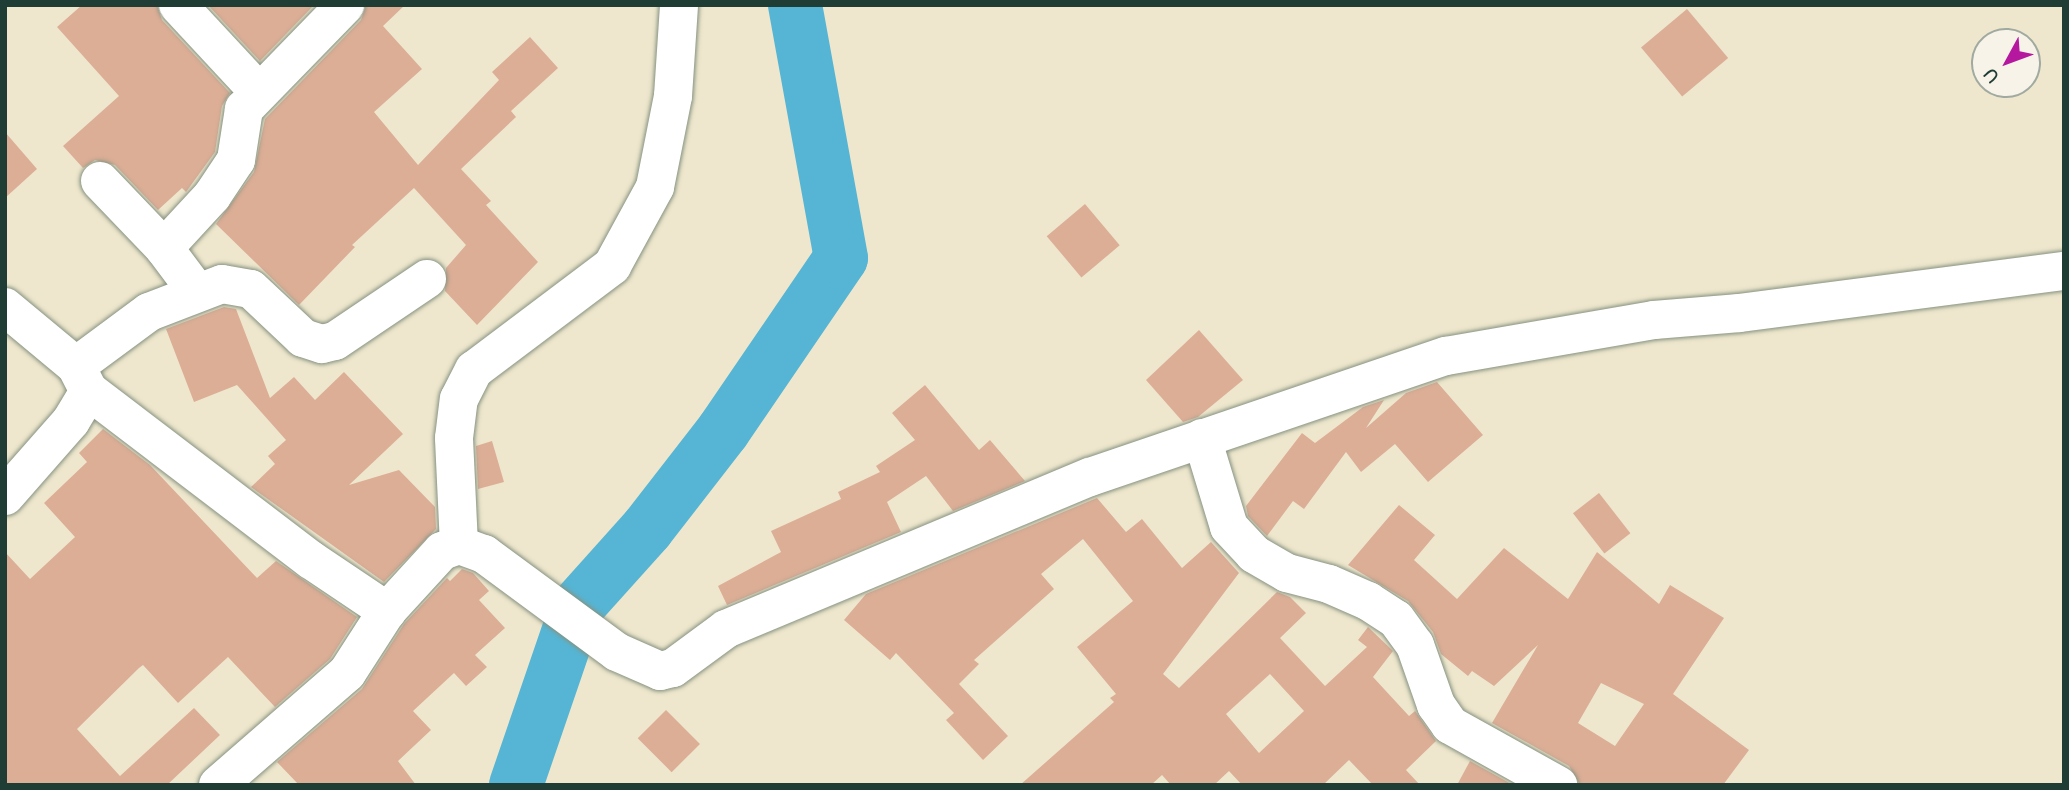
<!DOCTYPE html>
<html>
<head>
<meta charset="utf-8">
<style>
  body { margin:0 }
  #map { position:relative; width:2069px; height:790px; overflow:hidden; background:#eee7cd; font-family:"Comic Neue",sans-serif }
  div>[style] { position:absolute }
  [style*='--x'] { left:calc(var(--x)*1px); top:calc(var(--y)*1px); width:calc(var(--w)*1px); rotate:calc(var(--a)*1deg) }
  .river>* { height:54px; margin:-27px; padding:0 27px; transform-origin:27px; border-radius:27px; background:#56b5d4 }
  .building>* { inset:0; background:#dcae96; transform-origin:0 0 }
  .roads { filter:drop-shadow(0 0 2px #869280) drop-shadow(0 0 2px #869280) }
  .minor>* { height:38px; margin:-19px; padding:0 19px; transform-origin:19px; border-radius:19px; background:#fff }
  span { translate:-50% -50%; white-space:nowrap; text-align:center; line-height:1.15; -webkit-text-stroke:5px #f7f3e8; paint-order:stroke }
  .frame { position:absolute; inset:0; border:7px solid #1f3d34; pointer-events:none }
  .north { position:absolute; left:1971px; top:28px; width:70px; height:70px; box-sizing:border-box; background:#f7f3e8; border:2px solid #a1aaa0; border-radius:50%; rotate:229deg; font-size:19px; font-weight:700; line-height:28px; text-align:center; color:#1f3d34 }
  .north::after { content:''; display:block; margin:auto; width:24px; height:32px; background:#b5179e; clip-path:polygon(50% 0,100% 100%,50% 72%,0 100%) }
</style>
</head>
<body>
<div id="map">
  <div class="river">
    <i style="--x:516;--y:785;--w:188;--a:-71.1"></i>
    <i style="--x:577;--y:607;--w:105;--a:-48.1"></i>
    <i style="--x:647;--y:529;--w:124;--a:-52.2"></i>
    <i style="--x:723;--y:431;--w:209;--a:-55.7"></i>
    <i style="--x:841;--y:258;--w:257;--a:-100.3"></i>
  </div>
  <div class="building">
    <i style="clip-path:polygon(82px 5px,157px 5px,162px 20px,230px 93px,222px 106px,215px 152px,186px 192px,182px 188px,158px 210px,115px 165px,95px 160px,83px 168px,63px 146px,119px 96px,57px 27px)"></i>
    <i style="clip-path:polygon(208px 5px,314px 5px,260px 61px)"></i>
    <i style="clip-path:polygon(366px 5px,405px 5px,383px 26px,422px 69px,374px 112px,418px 165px,499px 80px,492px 72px,530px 37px,558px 68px,511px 111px,516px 117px,461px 169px,491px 201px,486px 205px,538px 262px,477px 325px,445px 291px,446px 268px,466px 245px,414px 188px,352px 245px,355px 247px,299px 305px,216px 224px,254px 172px,265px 119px,361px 20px)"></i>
    <i style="left:1687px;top:9px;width:64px;height:60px;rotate:50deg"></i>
    <i style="clip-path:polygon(5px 132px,37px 169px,5px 198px)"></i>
    <i style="left:1085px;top:204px;width:54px;height:50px;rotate:50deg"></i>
    <i style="clip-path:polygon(224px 307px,236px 309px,270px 398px,294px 377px,315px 400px,344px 372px,403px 434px,349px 485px,399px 470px,435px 507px,436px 529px,384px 582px,251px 487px,275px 464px,268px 456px,286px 440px,237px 385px,194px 402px,166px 329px)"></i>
    <i style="clip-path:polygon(1199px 330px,1243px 380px,1198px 417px,1183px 422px,1146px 380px)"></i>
    <i style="clip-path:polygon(1437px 382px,1483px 435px,1428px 482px,1395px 444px,1361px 472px,1346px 452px,1304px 509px,1293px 501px,1267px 536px,1248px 516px,1246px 506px,1302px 433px,1315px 443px,1363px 407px,1384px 400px,1366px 428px,1406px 393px)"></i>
    <i style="clip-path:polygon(925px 385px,979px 450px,990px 440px,1025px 481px,953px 511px,926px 476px,887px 502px,901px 532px,727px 605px,718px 586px,781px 552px,771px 531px,841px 499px,838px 492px,880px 472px,876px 466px,915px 440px,892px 413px)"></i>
    <i style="clip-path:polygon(103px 429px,150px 465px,257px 578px,276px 561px,357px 617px,330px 659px,275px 707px,228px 657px,178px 703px,143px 665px,139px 668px,77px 729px,120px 776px,194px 708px,220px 735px,167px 785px,5px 785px,5px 552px,30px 579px,75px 537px,44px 503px,87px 462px,79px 453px)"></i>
    <i style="clip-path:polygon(492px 441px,504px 482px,478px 489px,476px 446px)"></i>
    <i style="left:1599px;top:493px;width:51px;height:33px;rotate:52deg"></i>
    <i style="clip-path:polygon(evenodd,1097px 498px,1126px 532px,1142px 519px,1182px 568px,1211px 542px,1239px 573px,1163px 674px,1179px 688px,1277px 592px,1290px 597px,1306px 613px,1280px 638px,1325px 686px,1367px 647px,1358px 640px,1368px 627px,1393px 651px,1373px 677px,1409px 716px,1415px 711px,1436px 741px,1406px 770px,1420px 785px,1373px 785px,1349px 760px,1323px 785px,1242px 785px,1229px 771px,1214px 785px,1171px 785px,1162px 775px,1151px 785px,1020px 785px,1114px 702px,1110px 698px,1116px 694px,1077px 647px,1133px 601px,1083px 539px,1041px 574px,1054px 589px,974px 660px,979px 664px,959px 684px,1008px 736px,983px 760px,946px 720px,954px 713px,896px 653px,890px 660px,844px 620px,866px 594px,1097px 498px,1270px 674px,1304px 711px,1259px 753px,1226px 714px,1270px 674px)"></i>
    <i style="clip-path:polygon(evenodd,1399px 505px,1435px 535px,1414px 560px,1457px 599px,1504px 548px,1568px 599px,1597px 552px,1659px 604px,1670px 585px,1724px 618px,1673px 694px,1749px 750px,1723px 785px,1580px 785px,1569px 766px,1492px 723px,1538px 645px,1494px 686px,1472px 671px,1468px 676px,1441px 654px,1433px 632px,1408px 601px,1348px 565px,1399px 505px,1601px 683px,1644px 704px,1615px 746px,1578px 723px,1601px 683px)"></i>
    <i style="clip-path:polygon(462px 569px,473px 573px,489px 591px,479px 600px,505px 628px,475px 655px,487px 667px,466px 686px,454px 673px,413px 711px,431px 730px,398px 761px,416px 785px,299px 785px,277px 762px,362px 689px,404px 624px,447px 578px,450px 581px)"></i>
    <i style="left:666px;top:710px;width:48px;height:40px;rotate:45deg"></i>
    <i style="clip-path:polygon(1470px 761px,1513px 785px,1457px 785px)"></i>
  </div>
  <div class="roads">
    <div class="minor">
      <i style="--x:178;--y:5;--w:117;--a:47.1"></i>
      <i style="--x:100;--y:181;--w:93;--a:46.3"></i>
      <i style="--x:197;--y:292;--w:55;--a:-126.9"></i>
      <i style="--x:164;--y:248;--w:71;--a:-47.3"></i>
      <i style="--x:212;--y:196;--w:43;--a:-56.3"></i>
      <i style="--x:236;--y:160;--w:52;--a:-81.1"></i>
      <i style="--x:244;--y:109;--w:145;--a:-45.8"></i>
      <i style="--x:5;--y:307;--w:92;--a:39.7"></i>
      <i style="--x:76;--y:366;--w:28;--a:63"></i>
      <i style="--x:89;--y:391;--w:35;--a:121"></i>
      <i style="--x:71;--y:421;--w:100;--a:131.3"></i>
      <i style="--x:76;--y:366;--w:91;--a:-36.5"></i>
      <i style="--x:149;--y:312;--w:78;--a:-21"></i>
      <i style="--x:222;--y:284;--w:29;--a:10"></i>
      <i style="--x:251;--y:289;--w:71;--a:43.3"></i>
      <i style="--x:303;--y:338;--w:20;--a:18"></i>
      <i style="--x:322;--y:344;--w:13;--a:-13"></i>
      <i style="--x:335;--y:341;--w:111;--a:-34"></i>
      <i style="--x:89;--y:391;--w:279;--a:37.3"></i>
      <i style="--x:311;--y:560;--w:92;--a:33.9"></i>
      <i style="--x:387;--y:611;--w:81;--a:-47.5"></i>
      <i style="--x:442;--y:551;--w:18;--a:-19"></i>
      <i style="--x:459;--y:545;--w:27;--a:20"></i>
      <i style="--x:484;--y:554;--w:165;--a:36.4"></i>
      <i style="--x:617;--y:652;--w:47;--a:23.8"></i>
      <i style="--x:660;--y:671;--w:13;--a:-13"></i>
      <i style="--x:673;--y:668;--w:66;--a:-36.3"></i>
      <i style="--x:726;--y:629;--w:394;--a:-22.7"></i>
      <i style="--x:1090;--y:477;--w:376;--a:-18.8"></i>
      <i style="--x:1446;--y:356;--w:211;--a:-9.8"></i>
      <i style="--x:1654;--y:320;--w:86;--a:-4.7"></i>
      <i style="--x:1740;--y:313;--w:327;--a:-7.4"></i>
      <i style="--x:1202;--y:438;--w:93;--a:73.1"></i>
      <i style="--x:1229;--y:527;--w:37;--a:47"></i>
      <i style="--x:1254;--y:554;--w:38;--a:30"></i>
      <i style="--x:1287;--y:573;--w:43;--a:14.7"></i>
      <i style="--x:1329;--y:584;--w:43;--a:23.6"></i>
      <i style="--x:1368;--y:601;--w:33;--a:33"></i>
      <i style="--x:1396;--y:619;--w:32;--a:54"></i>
      <i style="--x:1415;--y:645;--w:64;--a:70.7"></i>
      <i style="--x:1436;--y:705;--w:24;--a:55"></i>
      <i style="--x:1450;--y:725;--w:124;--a:29.1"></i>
      <i style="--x:459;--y:545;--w:107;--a:-92.7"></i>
      <i style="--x:454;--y:438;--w:39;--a:-83"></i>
      <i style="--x:459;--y:399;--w:33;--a:-63"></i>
      <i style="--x:474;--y:370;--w:173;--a:-37"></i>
      <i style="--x:612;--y:266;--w:90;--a:-61.4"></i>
      <i style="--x:655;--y:187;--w:93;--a:-78.8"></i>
      <i style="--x:673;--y:96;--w:91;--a:-86.2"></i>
      <i style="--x:218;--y:785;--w:171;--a:-41"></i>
      <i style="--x:347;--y:673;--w:74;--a:-57.2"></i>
    </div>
  </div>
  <div class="frame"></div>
  <div class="north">U</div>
</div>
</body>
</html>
